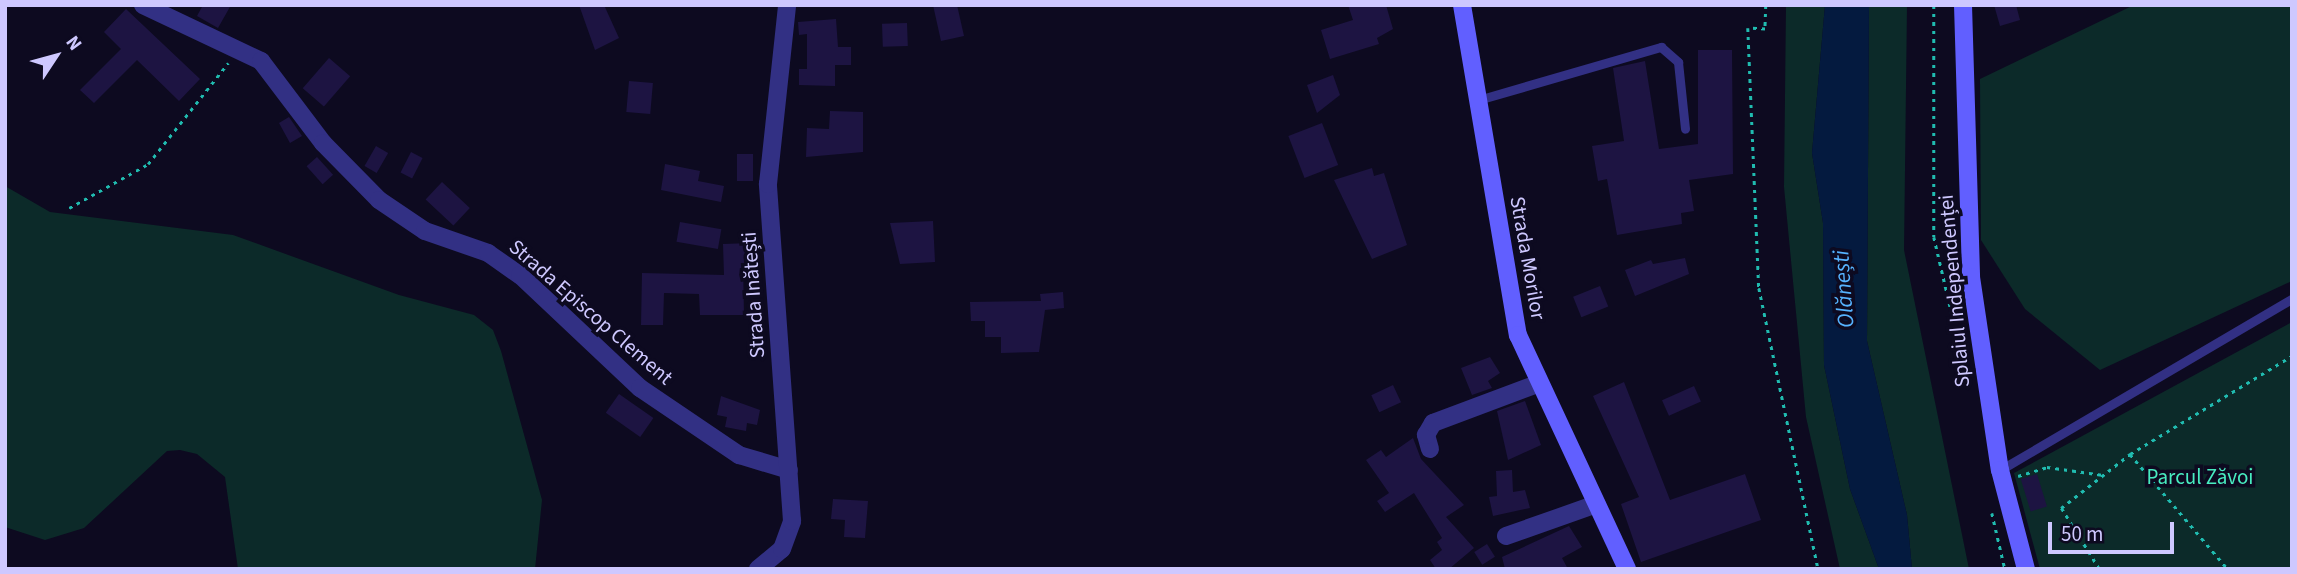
<!DOCTYPE html>
<html>
<head>
<meta charset="utf-8">
<style>
  body { margin:0 }
  #map { position:relative; width:2297px; height:574px; overflow:hidden; background:#0d0a20; font-family:"Source Sans 3",sans-serif }
  div>[style] { position:absolute }
  [style*='--x'] { left:calc(var(--x)*1px); top:calc(var(--y)*1px); width:calc(var(--w)*1px); rotate:calc(var(--a)*1deg) }
  .green>* { inset:0; background:#0c2a29 }
  .water>* { inset:0; background:#041a3f }
  .building>* { inset:0; background:#1d1442; transform-origin:0 0 }
  .path>* { height:2.5px; margin-top:-1.25px; transform-origin:0; background:repeating-linear-gradient(90deg,#20bcb0 0 3.5px,transparent 0 8.5px) }
  .lane>* { height:9px; margin:-4.5px; padding:0 4.5px; transform-origin:4.5px; border-radius:4.5px; background:#323084 }
  .street>* { height:18px; margin:-9px; padding:0 9px; transform-origin:9px; border-radius:9px; background:#323084 }
  .secondary>* { height:18px; margin:-9px; padding:0 9px; transform-origin:9px; border-radius:9px; background:#615fff }
  span { translate:-50% -50%; white-space:nowrap; text-align:center; line-height:1.15; -webkit-text-stroke:7px #0d0a20; paint-order:stroke }
  .street-label { font-size:21px; color:#cec8ff }
  .park-label { font-size:21px; color:#48ecc0 }
  .water-label { font-size:23px; color:#56b3ff; font-style:italic }
  .frame { position:absolute; inset:0; border:7px solid #cec8ff; pointer-events:none }
  .north { position:absolute; left:21px; top:21px; width:70px; height:70px; -webkit-text-stroke:5px #0d0a20; paint-order:stroke; rotate:54deg; font-size:19px; font-weight:700; line-height:28px; text-align:center; color:#cec8ff }
  .north::after { content:''; display:block; margin:auto; width:24px; height:32px; background:#cec8ff; clip-path:polygon(50% 0,100% 100%,50% 72%,0 100%) }
  .scale { position:absolute; left:2048px; top:522px; width:126px; height:32px; box-sizing:border-box; border:4px solid #cec8ff; border-top:0; padding-left:9px; font-size:21px; line-height:24px; white-space:nowrap; color:#cec8ff; -webkit-text-stroke:5px #0d0a20; paint-order:stroke }
</style>
</head>
<body>
<div id="map">
  <div class="green">
    <i style="clip-path:polygon(1786px 5px,1825px 5px,1812px 153px,1823px 223px,1824px 365px,1850px 489px,1879px 569px,1840px 569px,1806px 417px,1784px 187px)"></i>
    <i style="clip-path:polygon(1869px 5px,1907px 5px,1904px 250px,1969px 569px,1912px 569px,1907px 515px,1867px 341px)"></i>
    <i style="clip-path:polygon(2134px 5px,2292px 5px,2292px 281px,2100px 370px,2025px 309px,1981px 240px,1980px 79px)"></i>
    <i style="clip-path:polygon(5px 186px,50px 212px,233px 235px,399px 295px,474px 315px,493px 330px,501px 351px,542px 500px,535px 569px,238px 569px,225px 477px,197px 454px,180px 450px,167px 451px,84px 528px,45px 540px,5px 527px)"></i>
    <i style="clip-path:polygon(2292px 322px,2292px 569px,2040px 569px,2014px 473px)"></i>
  </div>
  <div class="water">
    <i style="clip-path:polygon(1825px 5px,1869px 5px,1867px 341px,1907px 515px,1912px 569px,1879px 569px,1850px 489px,1824px 365px,1823px 223px,1812px 153px)"></i>
  </div>
  <div class="building">
    <i style="clip-path:polygon(203px 5px,231px 5px,218px 28px,197px 16px)"></i>
    <i style="clip-path:polygon(579px 5px,604px 5px,619px 38px,595px 50px)"></i>
    <i style="clip-path:polygon(933px 5px,957px 5px,964px 36px,941px 41px)"></i>
    <i style="clip-path:polygon(1348px 5px,1386px 5px,1393px 29px,1377px 38px,1379px 44px,1330px 59px,1321px 30px,1353px 20px)"></i>
    <i style="clip-path:polygon(1994px 5px,2016px 5px,2020px 20px,2000px 26px)"></i>
    <i style="clip-path:polygon(126px 9px,200px 79px,179px 101px,137px 60px,94px 103px,80px 90px,121px 49px,104px 32px)"></i>
    <i style="clip-path:polygon(836px 19px,838px 47px,851px 47px,851px 65px,835px 65px,835px 86px,799px 85px,799px 69px,807px 69px,807px 34px,799px 35px,798px 22px)"></i>
    <i style="left:907px;top:23px;width:23px;height:25px;rotate:88deg"></i>
    <i style="clip-path:polygon(1698px 50px,1732px 50px,1733px 174px,1689px 180px,1694px 211px,1681px 213px,1682px 224px,1617px 235px,1607px 179px,1598px 181px,1592px 146px,1624px 141px,1613px 68px,1645px 61px,1659px 149px,1698px 144px)"></i>
    <i style="left:329px;top:58px;width:28px;height:40px;rotate:41deg"></i>
    <i style="clip-path:polygon(1333px 75px,1340px 95px,1317px 113px,1307px 85px)"></i>
    <i style="left:629px;top:81px;width:24px;height:31px;rotate:5deg"></i>
    <i style="clip-path:polygon(830px 111px,863px 112px,863px 152px,806px 157px,807px 128px,829px 129px)"></i>
    <i style="clip-path:polygon(289px 117px,302px 136px,290px 143px,279px 123px)"></i>
    <i style="left:1322px;top:123px;width:45px;height:36px;rotate:69deg"></i>
    <i style="left:376px;top:146px;width:14px;height:23px;rotate:30deg"></i>
    <i style="left:411px;top:152px;width:13px;height:23px;rotate:27deg"></i>
    <i style="left:737px;top:154px;width:16px;height:27px"></i>
    <i style="left:317px;top:157px;width:24px;height:14px;rotate:48deg"></i>
    <i style="clip-path:polygon(665px 164px,700px 171px,698px 181px,724px 186px,721px 202px,661px 190px)"></i>
    <i style="clip-path:polygon(1372px 168px,1374px 176px,1384px 173px,1407px 245px,1372px 259px,1334px 180px)"></i>
    <i style="left:442px;top:182px;width:38px;height:24px;rotate:43deg"></i>
    <i style="clip-path:polygon(933px 221px,935px 262px,900px 264px,890px 223px)"></i>
    <i style="left:680px;top:222px;width:42px;height:20px;rotate:10deg"></i>
    <i style="clip-path:polygon(751px 243px,752px 263px,743px 264px,744px 315px,700px 315px,699px 294px,664px 293px,663px 325px,641px 325px,642px 273px,724px 275px,723px 244px)"></i>
    <i style="clip-path:polygon(1685px 258px,1689px 274px,1635px 296px,1625px 270px,1651px 260px,1653px 264px)"></i>
    <i style="left:1600px;top:286px;width:22px;height:29px;rotate:68deg"></i>
    <i style="clip-path:polygon(1063px 292px,1064px 308px,1045px 310px,1039px 352px,1001px 353px,1001px 337px,985px 337px,985px 321px,971px 321px,970px 302px,1041px 301px,1040px 294px)"></i>
    <i style="clip-path:polygon(1490px 357px,1500px 373px,1488px 381px,1492px 388px,1472px 395px,1461px 368px)"></i>
    <i style="clip-path:polygon(1624px 382px,1670px 500px,1745px 474px,1761px 520px,1641px 562px,1621px 504px,1639px 497px,1593px 396px)"></i>
    <i style="left:1393px;top:385px;width:19px;height:24px;rotate:65deg"></i>
    <i style="left:1694px;top:386px;width:17px;height:35px;rotate:66deg"></i>
    <i style="left:619px;top:394px;width:42px;height:23px;rotate:35deg"></i>
    <i style="clip-path:polygon(721px 396px,760px 410px,757px 425px,747px 423px,746px 431px,725px 427px,727px 417px,717px 415px)"></i>
    <i style="clip-path:polygon(1525px 401px,1541px 445px,1508px 460px,1497px 411px)"></i>
    <i style="clip-path:polygon(1413px 438px,1421px 459px,1464px 505px,1446px 517px,1474px 548px,1449px 569px,1436px 569px,1430px 560px,1442px 550px,1437px 542px,1442px 538px,1414px 493px,1385px 512px,1377px 501px,1389px 493px,1366px 460px,1381px 450px,1386px 457px)"></i>
    <i style="clip-path:polygon(1512px 470px,1513px 492px,1525px 490px,1530px 508px,1493px 516px,1489px 497px,1497px 496px,1496px 471px)"></i>
    <i style="left:2037px;top:474px;width:34px;height:17px;rotate:73deg"></i>
    <i style="clip-path:polygon(833px 499px,868px 501px,865px 538px,844px 537px,845px 520px,831px 519px)"></i>
    <i style="clip-path:polygon(1569px 526px,1582px 547px,1562px 558px,1568px 569px,1505px 569px,1502px 557px)"></i>
    <i style="left:1487px;top:544px;width:15px;height:15px;rotate:58deg"></i>
  </div>
  <div class="path">
    <i style="--x:1766;--y:5;--w:24;--a:92"></i>
    <i style="--x:1765;--y:29;--w:17;--a:-177"></i>
    <i style="--x:1748;--y:28;--w:260;--a:87.6"></i>
    <i style="--x:1759;--y:288;--w:287;--a:78.1"></i>
    <i style="--x:1934;--y:5;--w:232;--a:90"></i>
    <i style="--x:1934;--y:237;--w:150;--a:76.9"></i>
    <i style="--x:69;--y:208;--w:90;--a:-29.1"></i>
    <i style="--x:148;--y:164;--w:129;--a:-51.6"></i>
    <i style="--x:2130;--y:454;--w:151;--a:49.6"></i>
    <i style="--x:2018;--y:476;--w:30;--a:-17"></i>
    <i style="--x:2047;--y:467;--w:57;--a:8.1"></i>
    <i style="--x:1992;--y:513;--w:57;--a:76.9"></i>
    <i style="--x:2099;--y:569;--w:72;--a:-121.9"></i>
    <i style="--x:2061;--y:508;--w:88;--a:-38"></i>
    <i style="--x:2130;--y:454;--w:189;--a:-31.2"></i>
  </div>
  <div class="lane">
    <i style="--x:1478;--y:100;--w:191;--a:-16.2"></i>
    <i style="--x:1661;--y:47;--w:23;--a:41"></i>
    <i style="--x:1678;--y:62;--w:67;--a:84"></i>
    <i style="--x:2000;--y:470;--w:338;--a:-30.4"></i>
  </div>
  <div class="street">
    <i style="--x:143;--y:5;--w:131;--a:25.4"></i>
    <i style="--x:261;--y:61;--w:103;--a:52.9"></i>
    <i style="--x:323;--y:143;--w:80;--a:45.5"></i>
    <i style="--x:379;--y:200;--w:55;--a:34"></i>
    <i style="--x:425;--y:231;--w:67;--a:19.2"></i>
    <i style="--x:488;--y:253;--w:39;--a:35"></i>
    <i style="--x:520;--y:275;--w:165;--a:43.3"></i>
    <i style="--x:640;--y:388;--w:120;--a:34.1"></i>
    <i style="--x:739;--y:455;--w:52;--a:16.7"></i>
    <i style="--x:1430;--y:449;--w:15;--a:-106"></i>
    <i style="--x:1426;--y:435;--w:14;--a:-60"></i>
    <i style="--x:1433;--y:423;--w:114;--a:-20.5"></i>
    <i style="--x:1506;--y:536;--w:96;--a:-19.4"></i>
    <i style="--x:758;--y:569;--w:31;--a:-40"></i>
    <i style="--x:782;--y:549;--w:30;--a:-70"></i>
    <i style="--x:792;--y:521;--w:338;--a:-94.1"></i>
    <i style="--x:768;--y:184;--w:180;--a:-83.9"></i>
  </div>
  <div class="secondary">
    <i style="--x:1462;--y:5;--w:335;--a:80.4"></i>
    <i style="--x:1518;--y:335;--w:258;--a:65"></i>
    <i style="--x:1963;--y:5;--w:272;--a:88.3"></i>
    <i style="--x:1971;--y:277;--w:195;--a:81.5"></i>
    <i style="--x:2000;--y:470;--w:102;--a:75.3"></i>
  </div>
  <div class="street-label">
    <span style="left:1528px;top:258px;rotate:80deg">Strada Morilor</span>
    <span style="left:1954px;top:291px;rotate:-95deg">Splaiul Independenței</span>
    <span style="left:753px;top:295px;rotate:-94deg">Strada Inătești</span>
    <span style="left:591px;top:312px;rotate:41deg">Strada Episcop Clement</span>
  </div>
  <div class="park-label">
    <span style="left:2200px;top:477px">Parcul Zăvoi</span>
  </div>
  <div class="water-label">
    <span style="left:1844px;top:289px;rotate:-94deg">Olănești</span>
  </div>
  <div class="frame"></div>
  <div class="north">N</div>
  <div class="scale">50 m</div>
</div>
</body>
</html>
